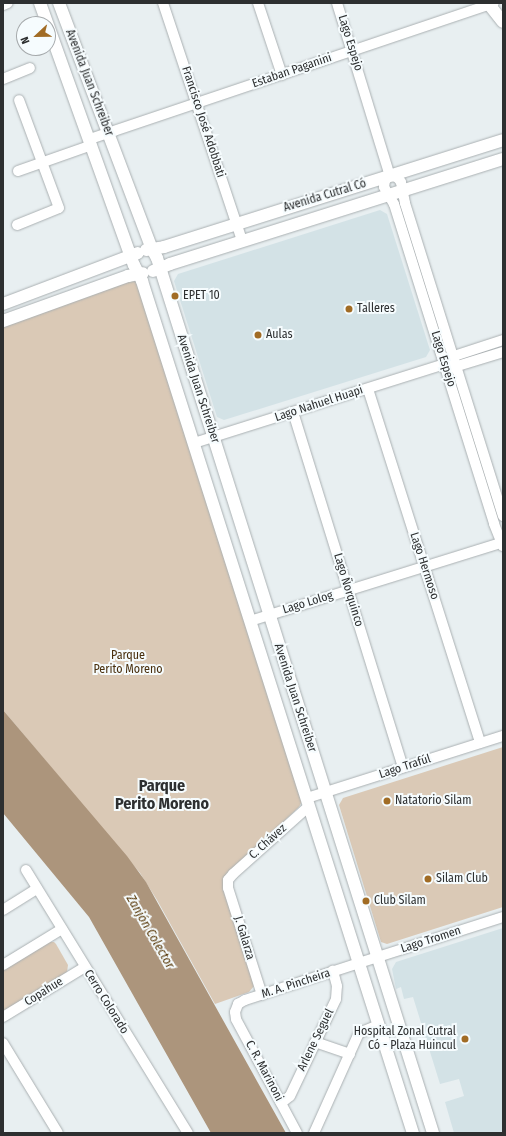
<!DOCTYPE html>
<html>
<head>
<meta charset="utf-8">
<style>
  body { margin:0 }
  #map { position:relative; width:506px; height:1136px; overflow:hidden; background:#e8eff1; font-family:"Fira Sans Condensed",sans-serif }
  div>[style] { position:absolute }
  [style*='--x'] { left:calc(var(--x)*1px); top:calc(var(--y)*1px); width:calc(var(--w)*1px); rotate:calc(var(--a)*1deg) }
  .built>* { inset:0; background:#d3e2e6 }
  .green>* { inset:0; background:#dac9b6 }
  .water>* { inset:0; background:#ac957c }
  .roads { filter:drop-shadow(0 0 1px #aab0b2) drop-shadow(0 0 1px #aab0b2) }
  .minor>* { height:10px; margin:-5px; padding:0 5px; transform-origin:5px; border-radius:5px; background:#fff }
  .major>* { height:12px; margin:-6px; padding:0 6px; transform-origin:6px; border-radius:6px; background:#fff }
  .dots>* { width:11px; height:11px; translate:-50% -50%; box-sizing:border-box; border:2px solid #f6fcfe; border-radius:50% }
  span { translate:-50% -50%; white-space:nowrap; text-align:center; line-height:1.15; -webkit-text-stroke:4px #f6fcfe; paint-order:stroke }
  .street-label { font-size:12px; color:#2d2f30 }
  .poi-label { font-size:12px; color:#2d2f30 }
  .left { translate:0 -50%; text-align:left }
  .right { translate:-100% -50%; text-align:right }
  .park-label { font-size:12px; color:#492f0d }
  .water-label { font-size:13px; color:#563504; font-style:italic }
  .district-label { font-size:16px; color:#2d2f30; font-weight:700 }
  .frame { position:absolute; inset:0; border:4px solid #2d2f30; pointer-events:none }
  .north { position:absolute; left:16px; top:16px; width:40px; height:40px; box-sizing:border-box; background:#f6fcfe; border:1px solid #a6aaac; border-radius:50%; rotate:248deg; font-size:11px; font-weight:700; line-height:16px; text-align:center; color:#2d2f30 }
  .north::after { content:''; display:block; margin:auto; width:14px; height:18px; background:#a16c25; clip-path:polygon(50% 0,100% 100%,50% 72%,0 100%) }
</style>
</head>
<body>
<div id="map">
  <div class="built">
    <i style="clip-path:polygon(380px 210px,387px 214px,430px 350px,426px 357px,224px 420px,217px 417px,174px 281px,178px 274px)"></i>
    <i style="clip-path:polygon(503px 928px,503px 1133px,454px 1133px,445px 1102px,464px 1096px,459px 1079px,440px 1084px,413px 997px,404px 999px,401px 987px,396px 989px,392px 969px,396px 962px)"></i>
  </div>
  <div class="green">
    <i style="clip-path:polygon(135px 280px,137px 282px,302px 801px,299px 807px,226px 876px,254px 986px,249px 992px,215px 1004px,157px 900px,140px 873px,3px 710px,3px 327px,127px 281px)"></i>
    <i style="clip-path:polygon(503px 747px,503px 907px,387px 944px,381px 942px,339px 805px,343px 798px)"></i>
    <i style="clip-path:polygon(50px 942px,54px 942px,56px 944px,68px 965px,67px 972px,3px 1012px,3px 970px)"></i>
  </div>
  <div class="water">
    <i style="clip-path:polygon(3px 710px,127px 856px,146px 882px,286px 1133px,211px 1133px,89px 917px,3px 813px)"></i>
  </div>
  <div class="roads">
    <div class="minor">
      <i style="--x:163;--y:3;--w:251;--a:71.6"></i>
      <i style="--x:258;--y:3;--w:76;--a:71.6"></i>
      <i style="--x:337;--y:3;--w:181;--a:73"></i>
      <i style="--x:3;--y:5;--w:5;--a:-22"></i>
      <i style="--x:3;--y:79;--w:29;--a:-22"></i>
      <i style="--x:90;--y:139;--w:426;--a:-18.6"></i>
      <i style="--x:18;--y:171;--w:78;--a:-19.4"></i>
      <i style="--x:17;--y:225;--w:45;--a:-22"></i>
      <i style="--x:59;--y:208;--w:115;--a:-110.3"></i>
      <i style="--x:448;--y:358;--w:58;--a:-18.1"></i>
      <i style="--x:451;--y:368;--w:54;--a:-17.1"></i>
      <i style="--x:368;--y:389;--w:371;--a:72.4"></i>
      <i style="--x:293;--y:412;--w:372;--a:72.8"></i>
      <i style="--x:194;--y:443;--w:262;--a:-17.5"></i>
      <i style="--x:503;--y:516;--w:328;--a:-107.4"></i>
      <i style="--x:405;--y:203;--w:21;--a:-101"></i>
      <i style="--x:401;--y:182;--w:6;--a:-129"></i>
      <i style="--x:397;--y:177;--w:7;--a:-172"></i>
      <i style="--x:390;--y:176;--w:6;--a:141"></i>
      <i style="--x:385;--y:180;--w:7;--a:98"></i>
      <i style="--x:384;--y:187;--w:20;--a:60"></i>
      <i style="--x:394;--y:204;--w:335;--a:72.6"></i>
      <i style="--x:494;--y:524;--w:24;--a:68"></i>
      <i style="--x:250;--y:621;--w:265;--a:-17.3"></i>
      <i style="--x:307;--y:798;--w:206;--a:-17.6"></i>
      <i style="--x:26;--y:870;--w:309;--a:58.4"></i>
      <i style="--x:3;--y:910;--w:40;--a:-32"></i>
      <i style="--x:3;--y:965;--w:69;--a:-31.4"></i>
      <i style="--x:262;--y:995;--w:112;--a:-107.6"></i>
      <i style="--x:228;--y:888;--w:8;--a:-90"></i>
      <i style="--x:228;--y:880;--w:8;--a:-50"></i>
      <i style="--x:233;--y:874;--w:102;--a:-41.8"></i>
      <i style="--x:3;--y:1017;--w:96;--a:-31.4"></i>
      <i style="--x:315;--y:1042;--w:37;--a:19"></i>
      <i style="--x:3;--y:1043;--w:105;--a:58.6"></i>
      <i style="--x:281;--y:1103;--w:11;--a:-38"></i>
      <i style="--x:290;--y:1096;--w:107;--a:-64.6"></i>
      <i style="--x:336;--y:999;--w:13;--a:-86"></i>
      <i style="--x:337;--y:986;--w:16;--a:-105"></i>
      <i style="--x:297;--y:1133;--w:129;--a:-118.2"></i>
      <i style="--x:236;--y:1019;--w:7;--a:-98"></i>
      <i style="--x:235;--y:1012;--w:9;--a:-69"></i>
      <i style="--x:238;--y:1004;--w:8;--a:-30"></i>
      <i style="--x:245;--y:1000;--w:120;--a:-18"></i>
      <i style="--x:359;--y:963;--w:151;--a:-17.7"></i>
      <i style="--x:314;--y:1133;--w:110;--a:-65.8"></i>
      <i style="--x:359;--y:1033;--w:22;--a:-22"></i>
    </div>
    <div class="major">
      <i style="--x:40;--y:3;--w:278;--a:70.3"></i>
      <i style="--x:134;--y:265;--w:18;--a:63"></i>
      <i style="--x:142;--y:281;--w:894;--a:72.36"></i>
      <i style="--x:59;--y:3;--w:263;--a:69.3"></i>
      <i style="--x:152;--y:249;--w:10;--a:61"></i>
      <i style="--x:157;--y:258;--w:917;--a:72.49"></i>
      <i style="--x:488;--y:3;--w:24;--a:52"></i>
      <i style="--x:146;--y:250;--w:18;--a:-9"></i>
      <i style="--x:164;--y:247;--w:355;--a:-17.5"></i>
      <i style="--x:153;--y:271;--w:18;--a:-22"></i>
      <i style="--x:170;--y:264;--w:349;--a:-17.5"></i>
      <i style="--x:3;--y:304;--w:144;--a:-20.7"></i>
      <i style="--x:3;--y:321;--w:133;--a:-19.8"></i>
      <i style="--x:128;--y:276;--w:15;--a:-11"></i>
    </div>
  </div>
  <div class="dots">
    <i style="left:175px;top:296px;background:#a16c25"></i>
    <i style="left:349px;top:309px;background:#a16c25"></i>
    <i style="left:258px;top:335px;background:#a16c25"></i>
    <i style="left:387px;top:801px;background:#a16c25"></i>
    <i style="left:428px;top:879px;background:#a16c25"></i>
    <i style="left:366px;top:901px;background:#a16c25"></i>
    <i style="left:465px;top:1039px;background:#a16c25"></i>
  </div>
  <div class="street-label">
    <span style="left:350px;top:43px;rotate:73deg">Lago Espejo</span>
    <span style="left:292px;top:71px;rotate:-19deg">Estaban Paganini</span>
    <span style="left:89px;top:83px;rotate:69deg">Avenida Juan Schreiber</span>
    <span style="left:203px;top:122px;rotate:72deg">Francisco José Adobbati</span>
    <span style="left:325px;top:196px;rotate:-17deg">Avenida Cutral Có</span>
    <span style="left:443px;top:359px;rotate:73deg">Lago Espejo</span>
    <span style="left:198px;top:389px;rotate:72deg">Avenida Juan Schreiber</span>
    <span style="left:319px;top:404px;rotate:-18deg">Lago Nahuel Huapi</span>
    <span style="left:424px;top:566px;rotate:72deg">Lago Hermoso</span>
    <span style="left:348px;top:590px;rotate:73deg">Lago Ñorquinco</span>
    <span style="left:308px;top:603px;rotate:-17deg">Lago Lolog</span>
    <span style="left:295px;top:698px;rotate:72deg">Avenida Juan Schreiber</span>
    <span style="left:405px;top:767px;rotate:-18deg">Lago Trafúl</span>
    <span style="left:268px;top:842px;rotate:-42deg">C. Chávez</span>
    <span style="left:244px;top:938px;rotate:73deg">J. Galarza</span>
    <span style="left:431px;top:940px;rotate:-18deg">Lago Tromen</span>
    <span style="left:296px;top:984px;rotate:-18deg">M. A. Pincheira</span>
    <span style="left:44px;top:992px;rotate:-32deg">Copahue</span>
    <span style="left:106px;top:1002px;rotate:58deg">Cerro Colorado</span>
    <span style="left:316px;top:1040px;rotate:-64deg">Arlene Seguel</span>
    <span style="left:264px;top:1071px;rotate:62deg">C. R. Marinoni</span>
  </div>
  <div class="poi-label">
    <span class="left" style="left:183px;top:296px">EPET 10</span>
    <span class="left" style="left:357px;top:309px">Talleres</span>
    <span class="left" style="left:266px;top:335px">Aulas</span>
    <span class="left" style="left:395px;top:801px">Natatorio Silam</span>
    <span class="left" style="left:436px;top:879px">Silam Club</span>
    <span class="left" style="left:374px;top:901px">Club Silam</span>
    <span class="right" style="left:456px;top:1039px">Hospital Zonal Cutral<br>Có - Plaza Huincul</span>
  </div>
  <div class="park-label">
    <span style="left:128px;top:663px">Parque<br>Perito Moreno</span>
  </div>
  <div class="water-label">
    <span style="left:150px;top:932px;rotate:60deg">Zanjón Colector</span>
  </div>
  <div class="district-label">
    <span style="left:162px;top:795px">Parque<br>Perito Moreno</span>
  </div>
  <div class="frame"></div>
  <div class="north">N</div>
</div>
</body>
</html>
